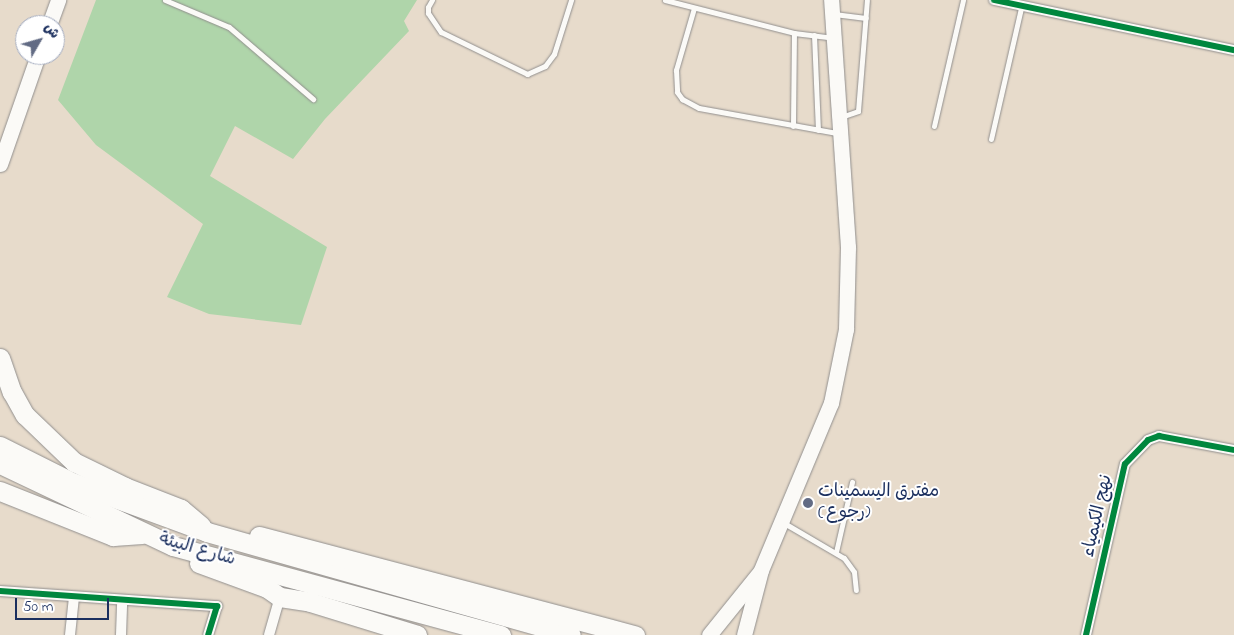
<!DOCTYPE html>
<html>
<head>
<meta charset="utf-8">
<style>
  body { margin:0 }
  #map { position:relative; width:1234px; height:635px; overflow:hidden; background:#e7dbcb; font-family:"Indie Flower","Playpen Sans Arabic",sans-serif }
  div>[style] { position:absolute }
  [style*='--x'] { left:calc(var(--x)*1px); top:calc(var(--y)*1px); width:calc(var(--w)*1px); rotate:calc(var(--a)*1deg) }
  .green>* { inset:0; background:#afd5aa }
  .roads { filter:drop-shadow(0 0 1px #918f8e) drop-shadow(0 0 1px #918f8e) }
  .lane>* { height:5px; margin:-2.5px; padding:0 2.5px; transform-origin:2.5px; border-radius:2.5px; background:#fbfaf7 }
  .street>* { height:10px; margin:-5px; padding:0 5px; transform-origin:5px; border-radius:5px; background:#fbfaf7 }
  .secondary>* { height:15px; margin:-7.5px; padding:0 7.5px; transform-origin:7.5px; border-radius:7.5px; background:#fbfaf7 }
  .highway>* { height:19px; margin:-9.5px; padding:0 9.5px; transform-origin:9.5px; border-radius:9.5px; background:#fbfaf7 }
  .cycleway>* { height:6px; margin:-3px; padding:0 3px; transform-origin:3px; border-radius:3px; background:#00873e }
  .dots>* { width:14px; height:14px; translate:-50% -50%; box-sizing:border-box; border:2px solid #fff; border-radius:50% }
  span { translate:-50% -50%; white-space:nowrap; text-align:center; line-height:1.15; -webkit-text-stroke:4px #fff; paint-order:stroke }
  .poi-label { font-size:18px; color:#1b2f5e }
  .left { translate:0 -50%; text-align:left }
  .street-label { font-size:18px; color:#1b2f5e }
  .north { position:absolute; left:15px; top:15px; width:50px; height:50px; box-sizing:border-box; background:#fff; border:1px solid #a4acbf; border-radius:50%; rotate:52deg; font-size:14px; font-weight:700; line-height:20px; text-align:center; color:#1b2f5e }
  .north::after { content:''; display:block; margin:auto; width:18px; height:22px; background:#626b84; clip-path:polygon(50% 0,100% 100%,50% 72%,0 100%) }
  .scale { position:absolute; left:15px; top:598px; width:94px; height:22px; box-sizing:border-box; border:2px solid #1b2f5e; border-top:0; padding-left:6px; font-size:15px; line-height:18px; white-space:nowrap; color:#1b2f5e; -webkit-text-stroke:4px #fff; paint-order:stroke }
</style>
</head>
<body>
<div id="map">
  <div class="green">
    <i style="clip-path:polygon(96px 0,417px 0,404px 21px,409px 31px,325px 119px,293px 159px,235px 126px,210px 176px,327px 247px,301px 325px,209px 314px,167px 297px,203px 224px,96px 145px,58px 100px)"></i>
  </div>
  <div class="roads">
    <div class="lane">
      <i style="--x:165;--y:0;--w:69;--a:22.9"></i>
      <i style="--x:229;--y:27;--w:111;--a:40.6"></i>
      <i style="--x:432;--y:0;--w:8;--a:120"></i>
      <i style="--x:428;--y:7;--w:6;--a:90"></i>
      <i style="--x:428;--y:13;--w:23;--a:56"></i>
      <i style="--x:441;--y:32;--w:96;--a:26"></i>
      <i style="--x:527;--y:74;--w:20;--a:-24"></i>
      <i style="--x:545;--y:66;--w:15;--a:-53"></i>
      <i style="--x:554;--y:54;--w:57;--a:-72.5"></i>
      <i style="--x:665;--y:0;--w:133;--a:14.3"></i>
      <i style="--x:794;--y:33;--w:38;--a:7"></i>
      <i style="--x:694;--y:8;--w:65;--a:106.2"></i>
      <i style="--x:676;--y:70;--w:22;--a:87"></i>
      <i style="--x:677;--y:92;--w:9;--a:54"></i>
      <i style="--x:682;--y:99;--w:19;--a:28"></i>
      <i style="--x:699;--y:108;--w:140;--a:10.3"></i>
      <i style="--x:834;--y:14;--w:32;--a:7"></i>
      <i style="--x:814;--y:35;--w:95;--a:87.6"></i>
      <i style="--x:841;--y:117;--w:18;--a:-19"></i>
      <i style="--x:858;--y:111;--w:111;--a:-85.4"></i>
      <i style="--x:793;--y:126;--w:93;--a:-89.4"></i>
      <i style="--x:934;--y:126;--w:129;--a:-77"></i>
      <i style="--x:991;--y:139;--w:134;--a:-77.1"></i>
      <i style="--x:784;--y:523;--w:69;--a:30.3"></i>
      <i style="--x:844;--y:558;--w:17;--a:54"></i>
      <i style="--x:854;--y:572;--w:18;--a:84"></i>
      <i style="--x:836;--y:552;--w:72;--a:-77.1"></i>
    </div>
    <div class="street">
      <i style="--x:994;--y:0;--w:245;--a:11.8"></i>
      <i style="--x:0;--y:591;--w:218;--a:4"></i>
      <i style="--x:217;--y:606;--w:30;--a:107"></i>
      <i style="--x:70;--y:635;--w:38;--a:-84"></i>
      <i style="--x:121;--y:635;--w:35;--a:-88"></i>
      <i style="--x:269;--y:635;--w:40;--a:-74"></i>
      <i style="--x:1086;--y:635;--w:175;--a:-77.2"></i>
      <i style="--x:1125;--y:464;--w:33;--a:-46"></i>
      <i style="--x:1148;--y:440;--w:12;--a:-20"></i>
      <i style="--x:1159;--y:436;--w:76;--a:10.6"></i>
    </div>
    <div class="secondary">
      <i style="--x:49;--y:25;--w:27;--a:-70"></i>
      <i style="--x:0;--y:164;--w:115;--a:-70.8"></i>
      <i style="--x:709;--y:635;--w:80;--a:-51.1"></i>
      <i style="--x:744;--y:635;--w:67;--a:-75.3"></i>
      <i style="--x:761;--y:570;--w:181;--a:-67.3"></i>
      <i style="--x:831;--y:403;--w:76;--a:-78.5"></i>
      <i style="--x:846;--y:329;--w:82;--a:-88.6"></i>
      <i style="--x:848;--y:247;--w:248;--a:-93.9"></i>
    </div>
    <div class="highway">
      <i style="--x:0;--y:358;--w:36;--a:71"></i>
      <i style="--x:12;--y:392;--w:26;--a:61"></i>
      <i style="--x:25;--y:415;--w:68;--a:43.8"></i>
      <i style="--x:74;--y:462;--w:57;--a:26.1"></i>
      <i style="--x:125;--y:487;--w:60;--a:21.4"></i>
      <i style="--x:181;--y:509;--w:26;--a:40"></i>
      <i style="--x:0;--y:446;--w:83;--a:26.6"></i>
      <i style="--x:74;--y:483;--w:142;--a:20.2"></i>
      <i style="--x:207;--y:532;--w:378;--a:15.8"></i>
      <i style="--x:0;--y:464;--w:191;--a:25.4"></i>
      <i style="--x:173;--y:546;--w:340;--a:15.2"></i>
      <i style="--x:0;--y:491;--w:122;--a:21.7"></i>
      <i style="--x:113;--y:536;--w:29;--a:-4"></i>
      <i style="--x:259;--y:536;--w:389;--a:14.8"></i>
      <i style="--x:199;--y:563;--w:72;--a:20.2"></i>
      <i style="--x:267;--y:588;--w:16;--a:35"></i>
      <i style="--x:280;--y:597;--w:30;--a:9"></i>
      <i style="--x:310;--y:602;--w:112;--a:17.1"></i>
    </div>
  </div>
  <div class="cycleway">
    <i style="--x:994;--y:0;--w:245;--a:11.8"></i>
    <i style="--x:0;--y:591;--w:218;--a:4"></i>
    <i style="--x:217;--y:606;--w:30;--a:107"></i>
    <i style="--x:1086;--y:635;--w:175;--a:-77.2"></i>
    <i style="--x:1125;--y:464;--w:33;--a:-46"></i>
    <i style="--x:1148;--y:440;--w:12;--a:-20"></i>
    <i style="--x:1159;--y:436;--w:76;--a:10.6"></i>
  </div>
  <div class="dots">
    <i style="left:808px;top:503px;background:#626b84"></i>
  </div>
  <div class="poi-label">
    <span class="left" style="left:818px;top:503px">مفترق اليسمينات<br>(رجوع)</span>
  </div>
  <div class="street-label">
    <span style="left:1098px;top:516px;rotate:-77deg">نهج الكيمياء</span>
    <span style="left:197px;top:550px;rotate:16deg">شارع البيئة</span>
  </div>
  <div class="north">ش</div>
  <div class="scale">50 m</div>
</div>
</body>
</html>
